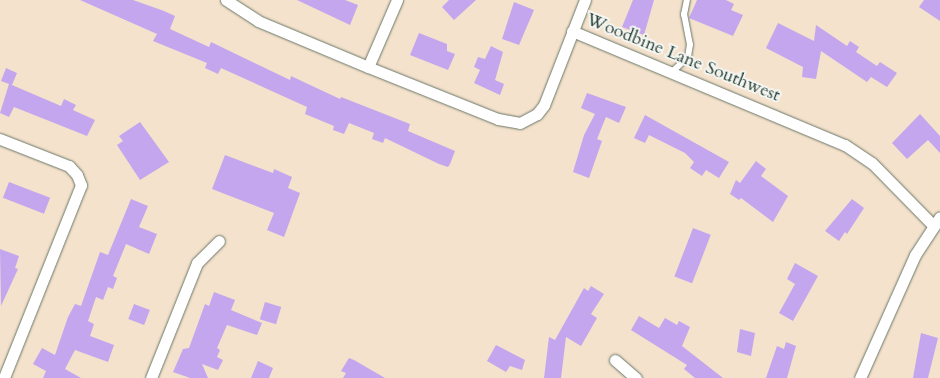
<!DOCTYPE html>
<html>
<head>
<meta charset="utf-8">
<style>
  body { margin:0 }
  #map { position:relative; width:940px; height:378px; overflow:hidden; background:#f4e2cc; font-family:Cardo,serif }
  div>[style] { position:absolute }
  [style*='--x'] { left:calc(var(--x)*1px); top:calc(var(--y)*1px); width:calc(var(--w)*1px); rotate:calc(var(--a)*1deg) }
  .building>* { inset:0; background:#c3a6ee; transform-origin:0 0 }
  .roads { filter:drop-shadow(0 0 1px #6a7769) drop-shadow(0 0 1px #6a7769) }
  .lane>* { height:5.5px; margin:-2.75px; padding:0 2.75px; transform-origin:2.75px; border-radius:2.75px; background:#fff }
  .street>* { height:11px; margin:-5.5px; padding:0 5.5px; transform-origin:5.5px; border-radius:5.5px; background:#fff }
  span { translate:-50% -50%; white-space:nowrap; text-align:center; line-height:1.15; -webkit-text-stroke:4px #f6f6f2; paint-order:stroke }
  .street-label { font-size:18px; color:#1f3d34 }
</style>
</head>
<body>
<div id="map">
  <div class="building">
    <i style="clip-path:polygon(80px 0,133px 0,164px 11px,175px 16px,170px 29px,209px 47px,211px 42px,290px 80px,291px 76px,340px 99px,341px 97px,410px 124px,408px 131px,455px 151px,450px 164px,448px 167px,439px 164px,385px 138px,383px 143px,372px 139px,374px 133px,349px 123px,344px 134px,333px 130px,334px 126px,305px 114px,307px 107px,221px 68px,218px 74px,205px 68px,207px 63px,153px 41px,157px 34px)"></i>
    <i style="clip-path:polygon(297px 0,345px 0,358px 5px,350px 25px)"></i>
    <i style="clip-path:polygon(449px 0,476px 0,454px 20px,442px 7px)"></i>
    <i style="clip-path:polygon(633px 0,654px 0,644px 35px,622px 27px)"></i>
    <i style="clip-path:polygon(697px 0,726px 0,734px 4px,731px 10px,743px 15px,733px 36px,689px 18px)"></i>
    <i style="clip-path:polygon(924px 0,940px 0,940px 21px,919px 7px)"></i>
    <i style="clip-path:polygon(514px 2px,534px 10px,519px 45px,502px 39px)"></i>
    <i style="clip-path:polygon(778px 23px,814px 41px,816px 25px,847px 46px,850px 41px,859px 47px,856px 52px,877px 66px,880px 62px,897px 73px,887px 87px,871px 77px,867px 82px,821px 51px,816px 79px,802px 77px,803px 67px,766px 48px)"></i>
    <i style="clip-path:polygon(419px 33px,447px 44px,447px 51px,455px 54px,448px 70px,410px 55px)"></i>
    <i style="clip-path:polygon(491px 46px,503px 52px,495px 80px,504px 84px,500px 95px,474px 83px,480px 70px,474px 67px,478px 57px,485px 59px)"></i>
    <i style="clip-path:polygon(6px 68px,17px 73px,12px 85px,61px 106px,64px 99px,76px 105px,73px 110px,95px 120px,87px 136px,14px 107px,9px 117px,0 113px,9px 84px,1px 81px)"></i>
    <i style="clip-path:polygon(587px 93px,626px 107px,619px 123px,606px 117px,597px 139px,602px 141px,589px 178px,573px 172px,584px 135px,595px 114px,581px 108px)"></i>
    <i style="clip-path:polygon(920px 114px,940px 136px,940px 153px,928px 140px,907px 159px,892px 143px)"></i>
    <i style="clip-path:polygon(645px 115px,729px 162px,719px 178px,706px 170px,702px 176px,690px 168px,694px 162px,685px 153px,649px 135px,645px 143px,634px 138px)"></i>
    <i style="clip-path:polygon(140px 122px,169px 162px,140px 180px,117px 145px,123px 141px,119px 136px)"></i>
    <i style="clip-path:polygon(225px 155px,273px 173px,274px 169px,292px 177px,288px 188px,300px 193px,284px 237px,267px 230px,274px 213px,212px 189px)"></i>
    <i style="clip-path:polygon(756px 161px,766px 169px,761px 176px,788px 196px,773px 222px,741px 198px,739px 200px,730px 194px,736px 180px,740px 183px)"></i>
    <i style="left:9px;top:182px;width:44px;height:17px;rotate:21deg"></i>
    <i style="clip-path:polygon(131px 199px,148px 206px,139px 227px,157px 234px,149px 254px,126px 244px,113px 276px,117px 278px,113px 289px,108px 287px,103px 300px,96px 297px,88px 321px,94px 324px,90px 336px,114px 345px,108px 362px,75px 350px,65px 369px,81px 378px,43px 378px,46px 371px,33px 364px,42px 348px,55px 355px,68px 317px,75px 304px,81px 306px,100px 252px,108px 255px)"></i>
    <i style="clip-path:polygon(852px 199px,864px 208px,847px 234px,845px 232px,839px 241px,825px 231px)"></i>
    <i style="left:693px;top:228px;width:19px;height:52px;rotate:21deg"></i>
    <i style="clip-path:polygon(0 249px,19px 256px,15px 268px,18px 269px,1px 306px)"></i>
    <i style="clip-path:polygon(795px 263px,818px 276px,793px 321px,779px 313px,795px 284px,787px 279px)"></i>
    <i style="clip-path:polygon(591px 286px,604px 294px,591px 314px,597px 318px,581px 346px,566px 337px,561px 378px,544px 378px,549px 337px,555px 340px,584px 288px,588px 291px)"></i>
    <i style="clip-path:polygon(214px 292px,235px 300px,231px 310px,262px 323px,257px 335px,227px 325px,217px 348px,220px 350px,217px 357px,223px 360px,218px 370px,202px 364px,208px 378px,190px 378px,173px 372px,183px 349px,189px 348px,205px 304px,209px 306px)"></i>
    <i style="left:265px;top:302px;width:17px;height:18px;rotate:17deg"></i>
    <i style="left:134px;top:304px;width:17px;height:16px;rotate:21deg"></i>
    <i style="clip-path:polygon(639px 316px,659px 328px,665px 318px,677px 325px,679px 321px,690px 327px,682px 346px,723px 378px,695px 378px,684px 369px,687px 365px,631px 330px)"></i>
    <i style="clip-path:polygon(740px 329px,755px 333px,751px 356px,737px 352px)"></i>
    <i style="clip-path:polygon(921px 333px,938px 338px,928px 378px,913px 378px)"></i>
    <i style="clip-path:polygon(786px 342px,796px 346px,787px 378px,766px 378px,777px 346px,784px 349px)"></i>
    <i style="clip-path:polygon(496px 345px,525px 360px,522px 370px,510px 366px,506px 372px,487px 361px)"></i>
    <i style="clip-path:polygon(349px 358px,354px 360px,385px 378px,343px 378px,346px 373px,341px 371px)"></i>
    <i style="clip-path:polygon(258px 361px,273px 368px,269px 378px,251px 378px)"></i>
  </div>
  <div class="roads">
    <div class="lane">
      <i style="--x:672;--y:72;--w:22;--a:-43"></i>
      <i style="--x:688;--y:57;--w:12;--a:-81"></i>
      <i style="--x:690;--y:45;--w:31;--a:-101"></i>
      <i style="--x:684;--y:15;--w:15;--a:-79"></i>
    </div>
    <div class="street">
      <i style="--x:226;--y:0;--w:38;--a:33"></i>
      <i style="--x:258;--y:21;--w:119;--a:22.7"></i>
      <i style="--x:368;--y:67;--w:140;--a:21.8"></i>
      <i style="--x:498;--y:119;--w:22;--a:10"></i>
      <i style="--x:520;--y:123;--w:19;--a:-28"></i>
      <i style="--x:537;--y:114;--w:11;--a:-52"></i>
      <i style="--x:544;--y:105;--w:113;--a:-68.7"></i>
      <i style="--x:572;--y:31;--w:296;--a:22.7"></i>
      <i style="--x:845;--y:145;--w:32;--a:34"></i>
      <i style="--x:872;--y:163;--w:87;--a:45.5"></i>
      <i style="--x:368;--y:67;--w:73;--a:-66.6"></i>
      <i style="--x:0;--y:139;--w:74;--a:21.4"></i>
      <i style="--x:69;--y:166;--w:12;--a:48"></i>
      <i style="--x:77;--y:175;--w:11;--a:68"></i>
      <i style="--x:81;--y:185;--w:208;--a:111.8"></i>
      <i style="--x:615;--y:360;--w:28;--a:41"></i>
      <i style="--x:151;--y:378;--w:124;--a:-68.2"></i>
      <i style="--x:197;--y:263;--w:31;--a:-45"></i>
      <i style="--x:860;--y:378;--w:135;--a:-65.9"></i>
      <i style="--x:915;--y:255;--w:45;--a:-56.7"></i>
    </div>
  </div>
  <div class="street-label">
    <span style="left:683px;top:58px;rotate:22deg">Woodbine Lane Southwest</span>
  </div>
</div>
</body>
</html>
